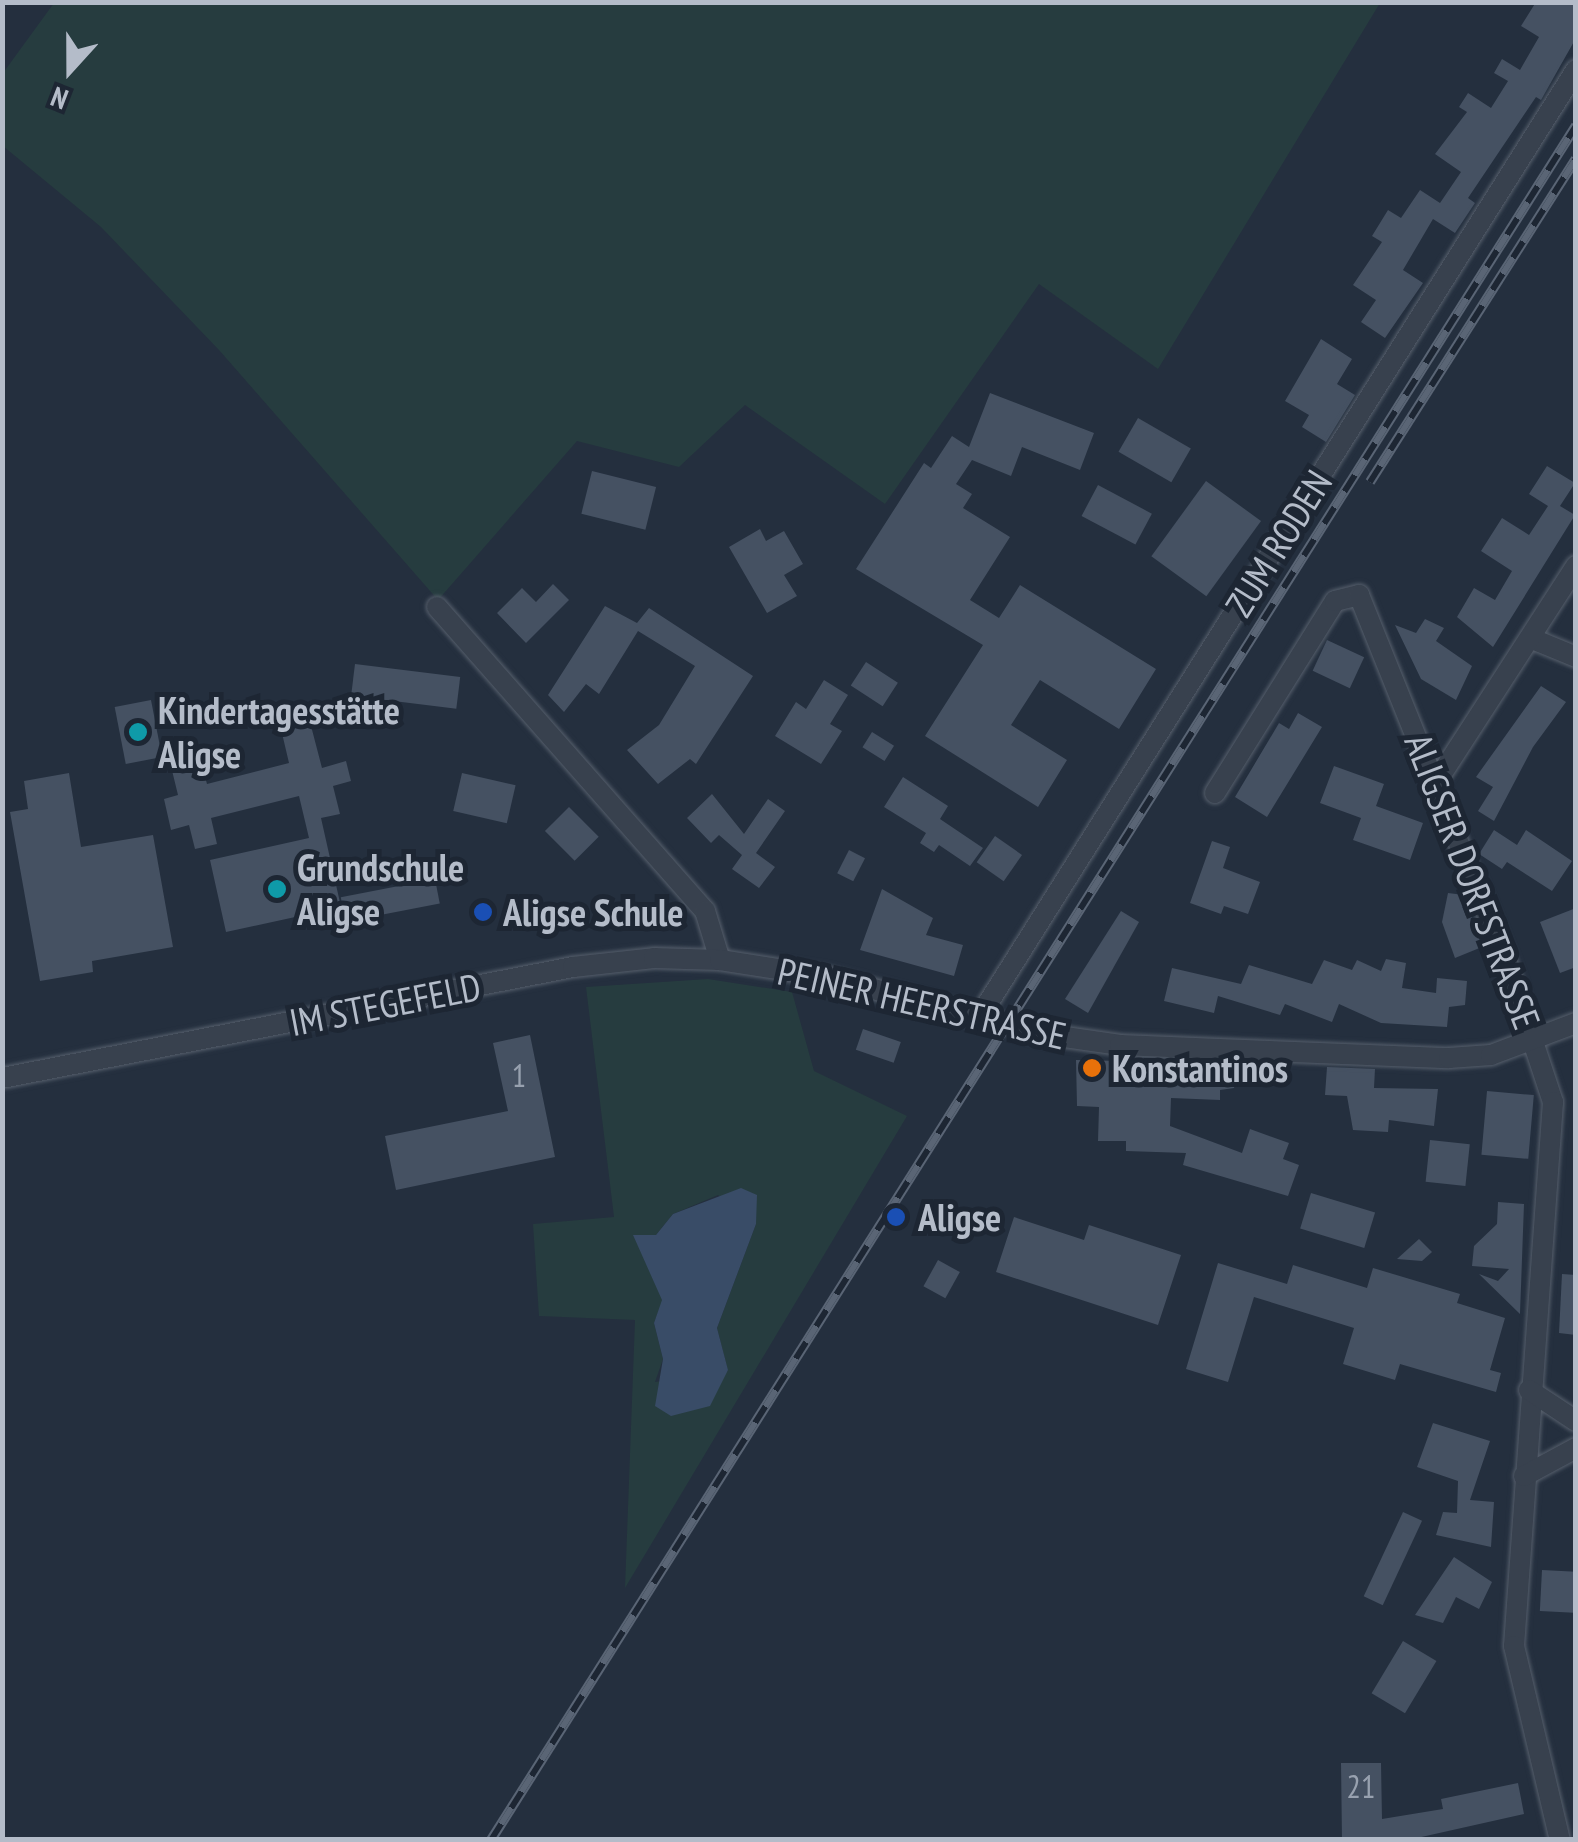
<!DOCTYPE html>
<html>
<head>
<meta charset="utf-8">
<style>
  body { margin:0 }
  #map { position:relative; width:1578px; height:1842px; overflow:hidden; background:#242f3e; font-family:"PT Sans Narrow",sans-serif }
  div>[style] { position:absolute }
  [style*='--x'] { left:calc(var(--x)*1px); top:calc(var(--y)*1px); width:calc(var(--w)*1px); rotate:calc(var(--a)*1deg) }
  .green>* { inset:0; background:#263c3f }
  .water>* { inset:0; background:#394c67 }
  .building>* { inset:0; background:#455162; transform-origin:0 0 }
  .roads { filter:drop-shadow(0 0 2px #565f6c) drop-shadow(0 0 2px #565f6c) }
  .minor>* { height:20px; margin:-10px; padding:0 10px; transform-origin:10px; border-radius:10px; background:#38414e }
  .rail>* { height:10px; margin-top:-5px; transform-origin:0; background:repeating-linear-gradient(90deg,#1d2633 0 19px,#5a6575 0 38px); box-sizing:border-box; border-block:2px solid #5a6575 }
  .dots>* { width:28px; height:28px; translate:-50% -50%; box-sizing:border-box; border:5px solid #1d2633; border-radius:50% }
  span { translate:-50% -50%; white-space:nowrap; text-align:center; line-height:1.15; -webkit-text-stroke:10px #1d2633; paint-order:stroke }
  .number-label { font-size:32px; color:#98a1af }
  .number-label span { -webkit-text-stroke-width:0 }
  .street-label { font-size:38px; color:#b4bcc9 }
  .poi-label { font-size:38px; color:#b4bcc9; font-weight:700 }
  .left { translate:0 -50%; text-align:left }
  .frame { position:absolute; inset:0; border:5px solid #b4bcc9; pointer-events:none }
  .north { position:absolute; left:20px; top:20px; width:100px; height:100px; -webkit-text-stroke:8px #1d2633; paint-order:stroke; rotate:201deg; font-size:28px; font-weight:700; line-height:40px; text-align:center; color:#b4bcc9 }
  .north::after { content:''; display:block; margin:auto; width:35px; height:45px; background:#b4bcc9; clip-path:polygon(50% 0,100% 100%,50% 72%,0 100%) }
</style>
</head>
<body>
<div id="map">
  <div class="green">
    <i style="clip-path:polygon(54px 3px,1380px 3px,1158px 369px,1039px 284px,885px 504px,745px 405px,679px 467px,577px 441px,438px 600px,219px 350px,101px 227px,3px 146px,3px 73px)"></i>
    <i style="clip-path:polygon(evenodd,708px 979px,792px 992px,814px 1071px,907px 1116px,625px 1588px,635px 1320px,539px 1316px,533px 1224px,614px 1217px,586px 987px,708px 979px,718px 1195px,756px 1224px,717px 1328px,728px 1371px,655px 1382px,663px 1359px,654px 1323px,663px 1300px,634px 1236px,656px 1235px,673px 1214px,718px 1195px)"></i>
  </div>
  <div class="water">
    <i style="clip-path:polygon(741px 1188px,757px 1195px,756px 1224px,717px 1328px,728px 1370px,710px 1406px,671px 1416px,655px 1406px,663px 1359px,654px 1323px,662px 1300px,633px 1235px,656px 1235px,673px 1214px)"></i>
  </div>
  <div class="building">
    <i style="clip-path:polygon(1536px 2px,1576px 2px,1576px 38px,1541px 100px,1536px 97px,1468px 198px,1475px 203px,1455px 233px,1433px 219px,1403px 270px,1423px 283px,1385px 338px,1361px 322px,1376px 300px,1353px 285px,1382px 242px,1372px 236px,1388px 210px,1401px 218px,1420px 190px,1440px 203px,1461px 172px,1435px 154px,1467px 112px,1459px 107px,1468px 93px,1491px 108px,1508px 81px,1494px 73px,1502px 59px,1520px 70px,1539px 37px,1521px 26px)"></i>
    <i style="clip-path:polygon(1321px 339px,1352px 359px,1337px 384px,1355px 395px,1326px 442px,1302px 427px,1309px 415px,1285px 401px)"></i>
    <i style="clip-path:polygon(990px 393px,1094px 433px,1080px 470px,1022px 447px,1011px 476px,972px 460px,956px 484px,972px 494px,963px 508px,1010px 537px,970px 600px,999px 618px,1020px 585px,1156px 669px,1119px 729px,1040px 680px,1011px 725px,1067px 760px,1038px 807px,925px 736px,983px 645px,856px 569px,924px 463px,931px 468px,952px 436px,969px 447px)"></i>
    <i style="left:1138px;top:418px;width:61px;height:39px;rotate:30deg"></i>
    <i style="clip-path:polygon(1547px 466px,1575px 483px,1560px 506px,1575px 515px,1493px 647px,1457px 617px,1474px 588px,1495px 600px,1512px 571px,1481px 551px,1502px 518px,1529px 535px,1548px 506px,1529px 494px)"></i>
    <i style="left:592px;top:471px;width:66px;height:44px;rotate:14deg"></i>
    <i style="left:1206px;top:481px;width:68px;height:93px;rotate:36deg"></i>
    <i style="left:1098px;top:485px;width:61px;height:35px;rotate:28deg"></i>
    <i style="clip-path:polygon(760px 529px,766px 541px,784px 531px,803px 564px,784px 575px,797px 596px,767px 613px,729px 547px)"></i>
    <i style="clip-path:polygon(553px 584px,569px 600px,526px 643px,497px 613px,522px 588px,536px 602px)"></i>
    <i style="clip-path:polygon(605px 606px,637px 623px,649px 608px,753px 676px,696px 764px,690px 759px,658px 784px,627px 750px,659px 725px,695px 666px,638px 631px,599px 694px,586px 684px,564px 712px,548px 695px)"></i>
    <i style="clip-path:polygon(1425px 619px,1444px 628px,1436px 641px,1472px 666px,1456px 700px,1421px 679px,1395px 625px,1416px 633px)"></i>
    <i style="left:1327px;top:640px;width:41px;height:34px;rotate:25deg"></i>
    <i style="left:866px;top:662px;width:38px;height:28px;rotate:33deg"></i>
    <i style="left:355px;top:664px;width:106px;height:32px;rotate:7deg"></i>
    <i style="clip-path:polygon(824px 680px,848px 695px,830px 724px,842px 731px,821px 764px,775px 736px,796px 702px,806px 709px)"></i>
    <i style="clip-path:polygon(1541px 686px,1566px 702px,1533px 747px,1494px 821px,1478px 811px,1493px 787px,1476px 777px)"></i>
    <i style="left:151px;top:700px;width:58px;height:37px;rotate:79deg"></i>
    <i style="clip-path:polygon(1298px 713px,1322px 727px,1267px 817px,1235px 797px,1279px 723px,1289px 729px)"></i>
    <i style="clip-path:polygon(310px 722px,322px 768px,346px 761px,351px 781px,333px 786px,340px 814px,321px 818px,341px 907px,226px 932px,210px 860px,309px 838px,299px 796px,211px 818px,217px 844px,195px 849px,189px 825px,171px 830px,164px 799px,178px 795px,167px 750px,196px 742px,207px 784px,289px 763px,281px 729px)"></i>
    <i style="left:872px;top:732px;width:26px;height:18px;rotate:32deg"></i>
    <i style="clip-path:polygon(1334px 766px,1384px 784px,1376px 806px,1423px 823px,1410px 860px,1353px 840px,1361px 818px,1320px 803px)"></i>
    <i style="clip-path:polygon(69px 773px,81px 847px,153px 835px,173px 947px,92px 961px,93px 972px,40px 981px,10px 812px,28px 809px,24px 781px)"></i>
    <i style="left:462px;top:773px;width:55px;height:39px;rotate:13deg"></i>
    <i style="clip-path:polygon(903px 777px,948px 806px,940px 819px,983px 848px,970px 866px,939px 845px,934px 852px,920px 843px,926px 833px,884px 807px)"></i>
    <i style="clip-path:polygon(712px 794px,744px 834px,768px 799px,785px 811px,756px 853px,775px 867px,759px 888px,732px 869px,742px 855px,719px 835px,711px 843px,687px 818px)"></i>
    <i style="left:569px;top:807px;width:42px;height:34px;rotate:45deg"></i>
    <i style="clip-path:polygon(1494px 830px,1517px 845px,1526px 830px,1572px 861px,1552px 891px,1507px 862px,1502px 869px,1479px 854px)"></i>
    <i style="left:995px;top:836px;width:33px;height:32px;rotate:35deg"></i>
    <i style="clip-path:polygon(1212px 841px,1230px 847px,1223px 868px,1260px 882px,1248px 914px,1224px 906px,1221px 914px,1190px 903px)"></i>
    <i style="left:849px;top:850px;width:18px;height:26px;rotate:27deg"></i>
    <i style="left:435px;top:879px;width:25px;height:96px;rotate:79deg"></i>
    <i style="clip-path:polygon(882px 889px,933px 918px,926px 935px,963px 945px,954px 976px,860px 950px)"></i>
    <i style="clip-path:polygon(1448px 893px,1464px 895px,1482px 947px,1455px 958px,1442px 922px)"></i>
    <i style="clip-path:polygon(1576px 908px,1576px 967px,1560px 973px,1540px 922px)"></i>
    <i style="clip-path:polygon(1121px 911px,1139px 922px,1088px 1013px,1065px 999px)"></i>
    <i style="clip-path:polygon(1386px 959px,1406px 963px,1402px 988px,1436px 993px,1437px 978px,1467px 981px,1465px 1005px,1449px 1007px,1447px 1027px,1381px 1023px,1339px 1004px,1332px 1022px,1285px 1004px,1280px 1015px,1218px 996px,1214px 1013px,1164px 1001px,1172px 968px,1241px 984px,1249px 965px,1312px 984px,1324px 960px,1352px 970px,1357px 960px,1381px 971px)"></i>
    <i style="left:863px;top:1029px;width:40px;height:22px;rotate:19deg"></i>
    <i style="clip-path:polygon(530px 1035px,555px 1157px,396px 1190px,385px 1136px,508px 1111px,493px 1043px)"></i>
    <i style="clip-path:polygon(1076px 1060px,1122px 1061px,1126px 1074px,1166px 1074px,1170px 1063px,1239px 1066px,1234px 1088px,1220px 1090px,1220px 1100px,1171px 1098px,1170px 1126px,1242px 1153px,1250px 1129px,1289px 1143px,1283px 1159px,1299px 1165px,1288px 1196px,1183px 1165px,1186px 1153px,1126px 1151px,1126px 1141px,1098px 1141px,1099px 1107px,1077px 1106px)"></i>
    <i style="clip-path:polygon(1327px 1067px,1375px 1069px,1374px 1088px,1438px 1089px,1434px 1126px,1389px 1120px,1388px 1132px,1353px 1130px,1347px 1096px,1325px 1095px)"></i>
    <i style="left:1487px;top:1091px;width:47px;height:64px;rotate:5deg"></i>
    <i style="left:1430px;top:1140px;width:40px;height:42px;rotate:6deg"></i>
    <i style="left:1311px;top:1193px;width:67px;height:37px;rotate:17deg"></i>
    <i style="clip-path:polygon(1498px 1202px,1524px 1204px,1520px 1314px,1479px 1274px,1498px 1281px,1509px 1269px,1472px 1266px,1474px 1246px,1497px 1224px)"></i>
    <i style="clip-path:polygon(1014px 1217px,1084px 1240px,1089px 1225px,1181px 1255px,1158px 1325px,996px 1272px)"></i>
    <i style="clip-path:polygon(1419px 1239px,1432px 1252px,1422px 1261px,1397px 1259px)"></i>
    <i style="left:938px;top:1260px;width:25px;height:30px;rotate:29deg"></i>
    <i style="clip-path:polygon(1218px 1263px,1287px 1284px,1293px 1265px,1367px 1288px,1373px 1268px,1460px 1294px,1457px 1303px,1505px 1318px,1490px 1370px,1501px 1373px,1496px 1392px,1400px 1364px,1395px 1380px,1343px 1364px,1354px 1328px,1254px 1297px,1228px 1382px,1186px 1369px)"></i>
    <i style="clip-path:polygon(1562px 1274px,1576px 1275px,1576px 1335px,1559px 1333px)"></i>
    <i style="clip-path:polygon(1433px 1423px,1490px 1441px,1470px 1500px,1494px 1502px,1491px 1547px,1436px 1535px,1443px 1512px,1457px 1513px,1458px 1481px,1417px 1467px)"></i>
    <i style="left:1403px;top:1512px;width:21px;height:93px;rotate:25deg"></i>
    <i style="clip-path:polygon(1454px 1557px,1492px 1582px,1479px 1609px,1456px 1597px,1443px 1623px,1415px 1615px)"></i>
    <i style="left:1542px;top:1570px;width:34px;height:41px;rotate:3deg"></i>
    <i style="left:1403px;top:1641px;width:39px;height:61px;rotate:31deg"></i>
    <i style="clip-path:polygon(1341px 1763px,1381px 1763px,1382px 1819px,1443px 1809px,1441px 1799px,1518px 1783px,1524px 1814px,1408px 1840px,1342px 1840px)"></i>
  </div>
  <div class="roads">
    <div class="minor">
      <i style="--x:437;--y:607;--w:405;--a:48.6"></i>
      <i style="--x:705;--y:911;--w:51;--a:73"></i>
      <i style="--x:1530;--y:638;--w:50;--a:22.4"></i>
      <i style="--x:1435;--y:784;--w:260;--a:-57.1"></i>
      <i style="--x:1215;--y:793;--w:226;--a:-58"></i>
      <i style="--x:1335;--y:601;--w:25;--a:-14"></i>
      <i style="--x:1359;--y:595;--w:393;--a:68.1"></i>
      <i style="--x:1506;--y:960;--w:150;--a:71.7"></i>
      <i style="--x:1553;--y:1102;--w:545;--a:94.1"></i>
      <i style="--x:1514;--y:1646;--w:199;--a:76.7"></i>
      <i style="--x:980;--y:1016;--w:1118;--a:-57.79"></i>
      <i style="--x:2;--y:1078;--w:582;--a:-11"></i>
      <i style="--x:573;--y:967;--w:81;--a:-6.3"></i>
      <i style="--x:654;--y:958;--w:66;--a:1.7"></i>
      <i style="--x:720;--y:960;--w:109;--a:8.9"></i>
      <i style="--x:828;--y:977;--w:223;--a:14.8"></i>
      <i style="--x:1044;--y:1034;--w:77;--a:8.2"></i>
      <i style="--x:1120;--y:1045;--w:329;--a:2.3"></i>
      <i style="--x:1449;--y:1058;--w:42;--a:-4.1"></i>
      <i style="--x:1491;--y:1055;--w:91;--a:-20.6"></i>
      <i style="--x:1529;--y:1390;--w:56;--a:33.4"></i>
      <i style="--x:1524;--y:1476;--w:59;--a:-28.3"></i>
    </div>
  </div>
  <div class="rail">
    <i style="--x:1370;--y:482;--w:383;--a:-57.5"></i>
    <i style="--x:491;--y:1840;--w:2029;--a:-57.67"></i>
  </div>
  <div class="dots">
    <i style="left:138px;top:732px;background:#0f9aa8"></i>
    <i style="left:277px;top:889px;background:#0f9aa8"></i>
    <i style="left:483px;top:912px;background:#1a4fb4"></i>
    <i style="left:1092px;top:1068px;background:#e8710a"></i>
    <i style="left:896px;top:1217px;background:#1a4fb4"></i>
  </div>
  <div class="number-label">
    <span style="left:519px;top:1075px">1</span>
    <span style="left:1361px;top:1786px">21</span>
  </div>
  <div class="street-label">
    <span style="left:1278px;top:543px;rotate:-58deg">ZUM RODEN</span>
    <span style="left:1473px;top:881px;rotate:69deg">ALIGSER DORFSTRASSE</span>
    <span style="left:922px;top:1003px;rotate:13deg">PEINER HEERSTRASSE</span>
    <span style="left:385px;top:1004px;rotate:-11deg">IM STEGEFELD</span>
  </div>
  <div class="poi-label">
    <span class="left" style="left:158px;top:732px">Kindertagesstätte<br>Aligse</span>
    <span class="left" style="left:297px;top:889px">Grundschule<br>Aligse</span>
    <span class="left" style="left:503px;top:912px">Aligse Schule</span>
    <span class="left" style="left:1112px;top:1068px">Konstantinos</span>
    <span class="left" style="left:918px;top:1217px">Aligse</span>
  </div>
  <div class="frame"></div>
  <div class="north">N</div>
</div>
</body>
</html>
